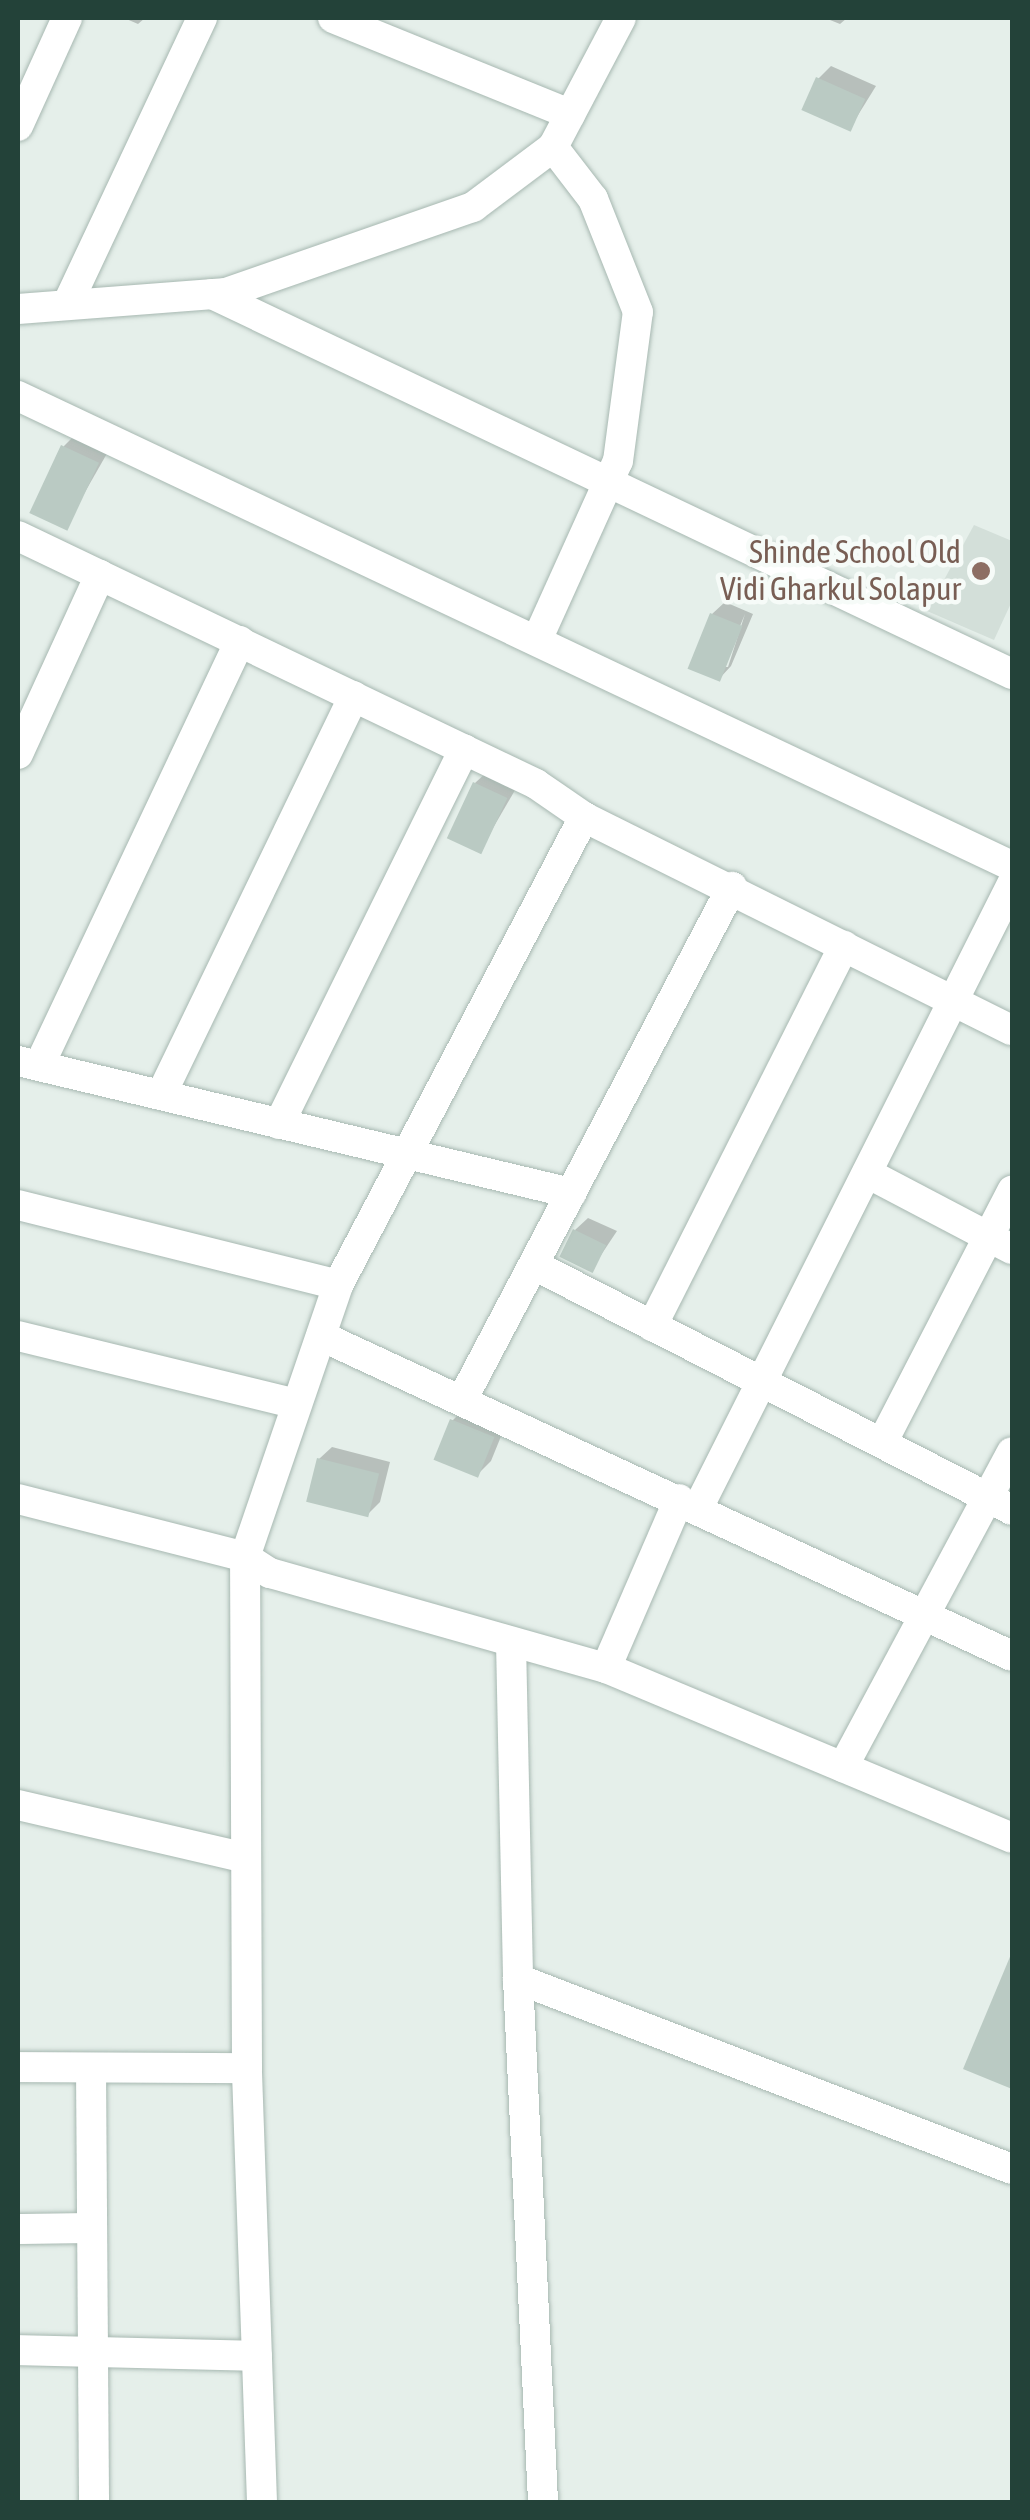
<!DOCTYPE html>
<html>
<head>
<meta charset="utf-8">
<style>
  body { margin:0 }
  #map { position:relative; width:1030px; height:2520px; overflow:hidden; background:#e5efea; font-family:"Asap Condensed",sans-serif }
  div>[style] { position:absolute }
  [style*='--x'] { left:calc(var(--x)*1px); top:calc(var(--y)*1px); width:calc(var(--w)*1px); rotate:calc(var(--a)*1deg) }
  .built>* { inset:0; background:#d3dfd9 }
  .shadow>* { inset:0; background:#0003 }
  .building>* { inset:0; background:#bacac3; transform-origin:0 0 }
  .roads { filter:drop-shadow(0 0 2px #a7b8b1) drop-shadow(0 0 2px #a7b8b1) }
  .minor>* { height:30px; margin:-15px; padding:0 15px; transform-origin:15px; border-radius:15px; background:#fff }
  .dots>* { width:28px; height:28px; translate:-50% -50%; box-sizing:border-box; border:5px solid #f6fbf8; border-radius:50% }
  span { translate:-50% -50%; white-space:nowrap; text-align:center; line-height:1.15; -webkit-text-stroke:9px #f6fbf8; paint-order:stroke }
  .education-label { font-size:32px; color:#785e54 }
  .right { translate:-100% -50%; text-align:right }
  .frame { position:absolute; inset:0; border:20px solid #234239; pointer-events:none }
</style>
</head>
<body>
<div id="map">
  <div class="built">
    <i style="clip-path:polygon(974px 525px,1012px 541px,1012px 601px,994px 640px,927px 611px)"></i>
  </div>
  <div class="shadow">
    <i style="clip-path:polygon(124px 18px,145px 18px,138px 24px)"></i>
    <i style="clip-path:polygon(825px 18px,847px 18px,840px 24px)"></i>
    <i style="clip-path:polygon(831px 66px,876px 86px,850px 128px,818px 79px)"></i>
    <i style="clip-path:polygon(76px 434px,109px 450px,65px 527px,64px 446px)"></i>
    <i style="clip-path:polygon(evenodd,725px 602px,753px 614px,731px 666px,719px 679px,712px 614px,725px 602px,745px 614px,728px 667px,723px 667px,745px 614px)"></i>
    <i style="clip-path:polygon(488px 771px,518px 785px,479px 852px,475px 783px)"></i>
    <i style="clip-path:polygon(588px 1218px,617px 1231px,591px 1270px,575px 1230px)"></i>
    <i style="clip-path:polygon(465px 1408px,506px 1424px,491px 1461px,478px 1474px,452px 1421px)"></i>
    <i style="clip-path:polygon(332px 1447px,390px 1462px,380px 1502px,367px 1515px,319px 1459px)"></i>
    <i style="clip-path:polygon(1012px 1963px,1012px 2087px,967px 2067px)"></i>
  </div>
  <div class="building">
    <i style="left:816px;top:77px;width:54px;height:36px;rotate:24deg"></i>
    <i style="left:61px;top:445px;width:42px;height:75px;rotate:25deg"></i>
    <i style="left:710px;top:613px;width:35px;height:60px;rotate:22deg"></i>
    <i style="left:473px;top:782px;width:38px;height:62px;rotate:25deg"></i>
    <i style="left:573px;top:1229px;width:37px;height:31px;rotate:26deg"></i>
    <i style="left:450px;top:1419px;width:48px;height:44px;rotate:22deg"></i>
    <i style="left:317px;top:1458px;width:64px;height:45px;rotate:14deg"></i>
    <i style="clip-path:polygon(1012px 1952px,1012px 2089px,963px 2069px)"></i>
  </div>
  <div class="roads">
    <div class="minor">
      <i style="--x:333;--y:18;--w:256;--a:22.1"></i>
      <i style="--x:18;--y:126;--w:119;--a:-65.6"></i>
      <i style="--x:212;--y:294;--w:886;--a:25.41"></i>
      <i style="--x:67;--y:305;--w:317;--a:-64.8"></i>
      <i style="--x:18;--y:309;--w:209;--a:-4.4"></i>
      <i style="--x:226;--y:293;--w:262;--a:-19.2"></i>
      <i style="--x:473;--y:207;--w:100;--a:-36.9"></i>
      <i style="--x:553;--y:147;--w:146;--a:-62.2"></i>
      <i style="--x:18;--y:396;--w:1100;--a:25.31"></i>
      <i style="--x:18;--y:536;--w:574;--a:25.58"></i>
      <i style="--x:536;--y:784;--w:58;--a:34.5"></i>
      <i style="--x:584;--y:817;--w:478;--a:26.5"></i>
      <i style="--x:537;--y:640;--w:196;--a:-65.7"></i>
      <i style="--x:618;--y:461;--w:150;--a:-82.4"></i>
      <i style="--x:638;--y:312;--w:122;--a:-111.7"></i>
      <i style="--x:593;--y:199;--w:66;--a:-127.6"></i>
      <i style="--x:18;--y:754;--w:197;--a:-65.4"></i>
      <i style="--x:18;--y:1061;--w:569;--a:13.43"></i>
      <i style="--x:39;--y:1066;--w:470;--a:-64.7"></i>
      <i style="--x:161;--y:1095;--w:443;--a:-64.2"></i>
      <i style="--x:279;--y:1124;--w:418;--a:-63.7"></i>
      <i style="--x:867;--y:1173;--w:164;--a:27.7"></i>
      <i style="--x:18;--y:1205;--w:330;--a:14"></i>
      <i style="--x:338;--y:1285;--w:529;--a:-62.27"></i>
      <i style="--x:534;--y:1265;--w:537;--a:27.14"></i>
      <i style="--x:652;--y:1326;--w:426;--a:-63.2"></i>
      <i style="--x:18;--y:1336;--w:287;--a:13.7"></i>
      <i style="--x:321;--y:1336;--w:761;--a:24.85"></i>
      <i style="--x:462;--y:1400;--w:580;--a:-62.24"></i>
      <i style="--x:882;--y:1443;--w:284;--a:-62.7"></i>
      <i style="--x:18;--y:1499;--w:234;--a:14.3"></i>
      <i style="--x:245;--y:1557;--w:30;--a:33"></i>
      <i style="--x:270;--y:1573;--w:349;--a:15.8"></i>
      <i style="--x:606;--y:1668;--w:440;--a:22.7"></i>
      <i style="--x:698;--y:1508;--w:699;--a:-63.29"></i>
      <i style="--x:511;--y:1642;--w:337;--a:88.8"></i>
      <i style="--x:518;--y:1979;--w:524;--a:87.26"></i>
      <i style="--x:606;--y:1668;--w:184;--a:-66.6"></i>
      <i style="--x:843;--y:1767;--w:357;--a:-61.8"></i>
      <i style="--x:18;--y:1805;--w:233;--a:13.1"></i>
      <i style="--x:518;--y:1979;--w:529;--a:21.04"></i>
      <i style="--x:18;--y:2067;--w:229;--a:0.3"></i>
      <i style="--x:91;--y:2068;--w:434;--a:89.6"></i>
      <i style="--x:18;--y:2229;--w:74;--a:-0.8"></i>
      <i style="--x:18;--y:2350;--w:239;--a:1.4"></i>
      <i style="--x:262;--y:2502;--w:434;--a:-92"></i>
      <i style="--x:247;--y:2068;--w:511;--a:-90.22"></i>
      <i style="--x:245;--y:1557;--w:287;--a:-71.1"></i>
    </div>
  </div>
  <div class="dots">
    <i style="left:981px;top:571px;background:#8d6e63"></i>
  </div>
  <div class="education-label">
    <span class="right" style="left:961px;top:571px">Shinde School Old<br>Vidi Gharkul Solapur</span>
  </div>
  <div class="frame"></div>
</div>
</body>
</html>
